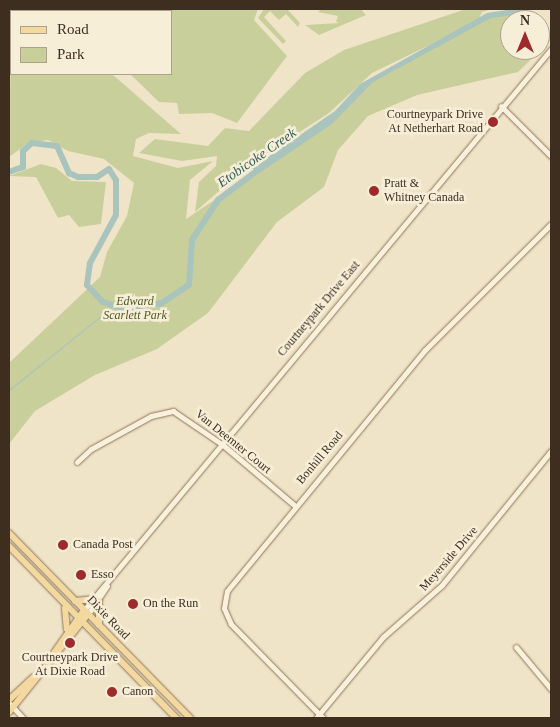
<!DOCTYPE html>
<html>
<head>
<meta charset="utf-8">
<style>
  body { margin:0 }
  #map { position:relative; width:560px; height:727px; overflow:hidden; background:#f0e4c8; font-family:"Times New Roman",serif }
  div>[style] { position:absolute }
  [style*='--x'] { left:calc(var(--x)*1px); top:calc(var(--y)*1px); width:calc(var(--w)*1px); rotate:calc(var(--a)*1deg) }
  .green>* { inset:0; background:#c9cf9b }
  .water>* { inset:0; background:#a9c4bc }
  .stream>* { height:1px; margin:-0.5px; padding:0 0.5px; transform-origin:0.5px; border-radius:0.5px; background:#a9c4bc }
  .river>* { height:6px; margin:-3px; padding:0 3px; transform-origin:3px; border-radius:3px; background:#a9c4bc }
  .roads { filter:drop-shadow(0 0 1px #8d765c) drop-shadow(0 0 1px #8d765c) }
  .minor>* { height:5px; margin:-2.5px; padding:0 2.5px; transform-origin:2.5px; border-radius:2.5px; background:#faf1dc }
  .major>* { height:6px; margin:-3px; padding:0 3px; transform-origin:3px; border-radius:3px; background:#f3d9a0 }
  .dots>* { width:14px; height:14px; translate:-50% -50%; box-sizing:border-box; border:2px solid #f7eed8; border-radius:50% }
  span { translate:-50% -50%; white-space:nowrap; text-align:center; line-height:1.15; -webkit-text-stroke:5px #f7eed8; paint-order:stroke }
  .poi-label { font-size:12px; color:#3d2e20 }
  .right { translate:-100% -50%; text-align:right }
  .left { translate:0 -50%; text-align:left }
  .park-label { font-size:12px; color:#4d5a26; font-style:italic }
  .street-label { font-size:12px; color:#3d2e20 }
  .water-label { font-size:14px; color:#2f5d5a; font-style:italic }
  .frame { position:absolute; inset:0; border:10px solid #3d2e20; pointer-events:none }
  .legend { position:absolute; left:10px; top:10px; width:162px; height:65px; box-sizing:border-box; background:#f7eed8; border:1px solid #ada18e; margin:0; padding:6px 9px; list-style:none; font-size:15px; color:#3d2e20 }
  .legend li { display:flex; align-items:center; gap:10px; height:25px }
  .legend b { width:25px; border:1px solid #ada18e }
  .north { position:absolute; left:500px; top:10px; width:50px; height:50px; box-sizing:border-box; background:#f7eed8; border:1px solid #ada18e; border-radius:50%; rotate:0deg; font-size:14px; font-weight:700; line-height:20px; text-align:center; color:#3d2e20 }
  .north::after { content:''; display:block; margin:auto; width:18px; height:22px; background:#9e2a2b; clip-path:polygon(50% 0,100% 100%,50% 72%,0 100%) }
</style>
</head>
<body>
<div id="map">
  <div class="green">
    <i style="clip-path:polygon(69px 9px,258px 9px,254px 20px,287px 56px,237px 123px,212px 113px,179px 114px,177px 103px,159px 102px,130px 74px,171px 74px,171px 11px)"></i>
    <i style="clip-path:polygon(264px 9px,288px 10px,300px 23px,298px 27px,286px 14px,279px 20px,270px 11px,264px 17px,286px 41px,283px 44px,258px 18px)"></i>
    <i style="clip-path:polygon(321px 9px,361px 9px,366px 15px,319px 35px,305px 25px,340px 23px,336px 22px,338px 16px,318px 12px)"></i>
    <i style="clip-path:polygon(466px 9px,492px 9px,482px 12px,477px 22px,372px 73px,329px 113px,250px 164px,195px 212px,199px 182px,216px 166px,217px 156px,182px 161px,139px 153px,155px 139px,208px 146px,225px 128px,249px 131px,305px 73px,344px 50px)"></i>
    <i style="clip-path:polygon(521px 12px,534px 20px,510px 20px,510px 50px,540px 50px,540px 25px,551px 40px,518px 72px,417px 95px,368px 116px,338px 150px,324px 187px,277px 222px,208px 313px,157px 349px,95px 375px,35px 411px,9px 444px,9px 363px,100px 277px,107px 252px,127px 216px,134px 183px,104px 159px,68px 151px,48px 140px,28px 143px,9px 157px,11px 32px,11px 74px,112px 74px,181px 134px,149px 133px,136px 139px,133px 156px,178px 168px,213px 161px,190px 180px,186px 219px,325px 126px,364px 86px,490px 15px)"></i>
    <i style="clip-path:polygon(41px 164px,56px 168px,72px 181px,106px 182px,101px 224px,79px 227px,69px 215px,58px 218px,36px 177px,9px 176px)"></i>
  </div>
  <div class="water">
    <i style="clip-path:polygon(513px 9px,527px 11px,536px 20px,521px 14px,491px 18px,373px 82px,332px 124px,258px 174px,252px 168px,335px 111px,360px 84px,487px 13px)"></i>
  </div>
  <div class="stream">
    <i style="--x:9;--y:390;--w:134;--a:-38.9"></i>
  </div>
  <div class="river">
    <i style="--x:9;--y:172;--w:15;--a:-20"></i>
    <i style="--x:23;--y:167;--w:16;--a:-90"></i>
    <i style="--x:23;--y:151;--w:12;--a:-42"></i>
    <i style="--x:32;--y:143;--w:25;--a:7"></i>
    <i style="--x:57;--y:146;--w:30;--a:66"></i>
    <i style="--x:69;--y:173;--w:10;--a:24"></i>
    <i style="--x:78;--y:177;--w:19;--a:0"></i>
    <i style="--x:97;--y:177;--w:14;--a:-34"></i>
    <i style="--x:109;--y:169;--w:13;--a:58"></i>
    <i style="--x:116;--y:180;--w:35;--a:90"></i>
    <i style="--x:116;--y:215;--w:55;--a:118.4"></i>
    <i style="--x:90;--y:263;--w:22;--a:98"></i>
    <i style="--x:87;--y:285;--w:23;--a:47"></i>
    <i style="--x:103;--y:302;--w:23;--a:18"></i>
    <i style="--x:125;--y:309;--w:37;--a:-9"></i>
    <i style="--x:162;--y:303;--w:32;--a:-34"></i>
    <i style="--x:189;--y:285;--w:45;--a:-86.2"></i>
    <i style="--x:192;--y:240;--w:48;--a:-57"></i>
    <i style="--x:218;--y:200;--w:55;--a:-36.9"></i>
  </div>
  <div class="roads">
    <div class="minor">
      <i style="--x:501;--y:106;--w:71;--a:45"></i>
      <i style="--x:77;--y:462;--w:19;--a:-43"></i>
      <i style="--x:91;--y:449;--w:68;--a:-28.8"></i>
      <i style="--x:151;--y:416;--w:23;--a:-13"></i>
      <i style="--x:173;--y:411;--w:60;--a:34.2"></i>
      <i style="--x:223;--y:445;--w:93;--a:40.2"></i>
      <i style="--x:84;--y:610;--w:730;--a:-50.22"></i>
      <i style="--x:88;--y:614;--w:34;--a:-56"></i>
      <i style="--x:516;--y:647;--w:55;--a:50.2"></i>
      <i style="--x:9;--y:703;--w:21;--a:47"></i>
      <i style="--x:316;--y:718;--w:105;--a:-50.4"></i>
      <i style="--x:383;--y:637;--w:79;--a:-41.4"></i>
      <i style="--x:442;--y:585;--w:173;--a:-50.9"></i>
      <i style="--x:323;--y:718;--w:132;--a:-134.4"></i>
      <i style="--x:231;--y:624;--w:17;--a:-114"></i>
      <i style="--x:224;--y:608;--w:17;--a:-80"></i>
      <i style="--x:227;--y:591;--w:312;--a:-50.6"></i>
      <i style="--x:425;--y:350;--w:178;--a:-45"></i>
    </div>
    <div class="major">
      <i style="--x:9;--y:533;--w:259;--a:45.6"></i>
      <i style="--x:9;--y:546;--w:240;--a:45.8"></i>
      <i style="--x:75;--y:601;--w:18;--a:-6"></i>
      <i style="--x:99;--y:601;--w:24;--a:90"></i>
      <i style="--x:65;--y:608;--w:21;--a:85"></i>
      <i style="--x:54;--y:653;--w:52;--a:-55.1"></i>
      <i style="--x:9;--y:700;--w:34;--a:-43"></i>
      <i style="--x:9;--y:712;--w:126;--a:-51.1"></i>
    </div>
  </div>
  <div class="dots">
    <i style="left:493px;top:122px;background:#9e2a2b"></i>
    <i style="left:374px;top:191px;background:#9e2a2b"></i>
    <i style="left:63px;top:545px;background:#9e2a2b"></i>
    <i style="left:81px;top:575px;background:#9e2a2b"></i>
    <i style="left:133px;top:604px;background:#9e2a2b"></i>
    <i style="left:70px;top:643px;background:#9e2a2b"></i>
    <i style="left:112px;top:692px;background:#9e2a2b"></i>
  </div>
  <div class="poi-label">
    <span class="right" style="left:483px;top:122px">Courtneypark Drive<br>At Netherhart Road</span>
    <span class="left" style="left:384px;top:191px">Pratt &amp;<br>Whitney Canada</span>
    <span class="left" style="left:73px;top:545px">Canada Post</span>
    <span class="left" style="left:91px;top:575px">Esso</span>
    <span class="left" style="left:143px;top:604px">On the Run</span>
    <span style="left:70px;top:665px">Courtneypark Drive<br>At Dixie Road</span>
    <span class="left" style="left:122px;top:692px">Canon</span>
  </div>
  <div class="park-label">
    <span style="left:135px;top:309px">Edward<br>Scarlett Park</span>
  </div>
  <div class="street-label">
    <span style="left:319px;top:309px;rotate:-50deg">Courtneypark Drive East</span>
    <span style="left:233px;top:442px;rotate:39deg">Van Deemter Court</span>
    <span style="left:320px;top:458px;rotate:-50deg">Bonhill Road</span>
    <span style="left:449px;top:559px;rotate:-49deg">Meyerside Drive</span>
    <span style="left:108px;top:618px;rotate:46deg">Dixie Road</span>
  </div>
  <div class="water-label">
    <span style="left:257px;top:158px;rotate:-35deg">Etobicoke Creek</span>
  </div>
  <div class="frame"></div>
  <ul class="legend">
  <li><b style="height:6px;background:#f3d9a0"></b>Road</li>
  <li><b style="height:14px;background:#c9cf9b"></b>Park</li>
  </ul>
  <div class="north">N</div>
</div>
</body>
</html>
